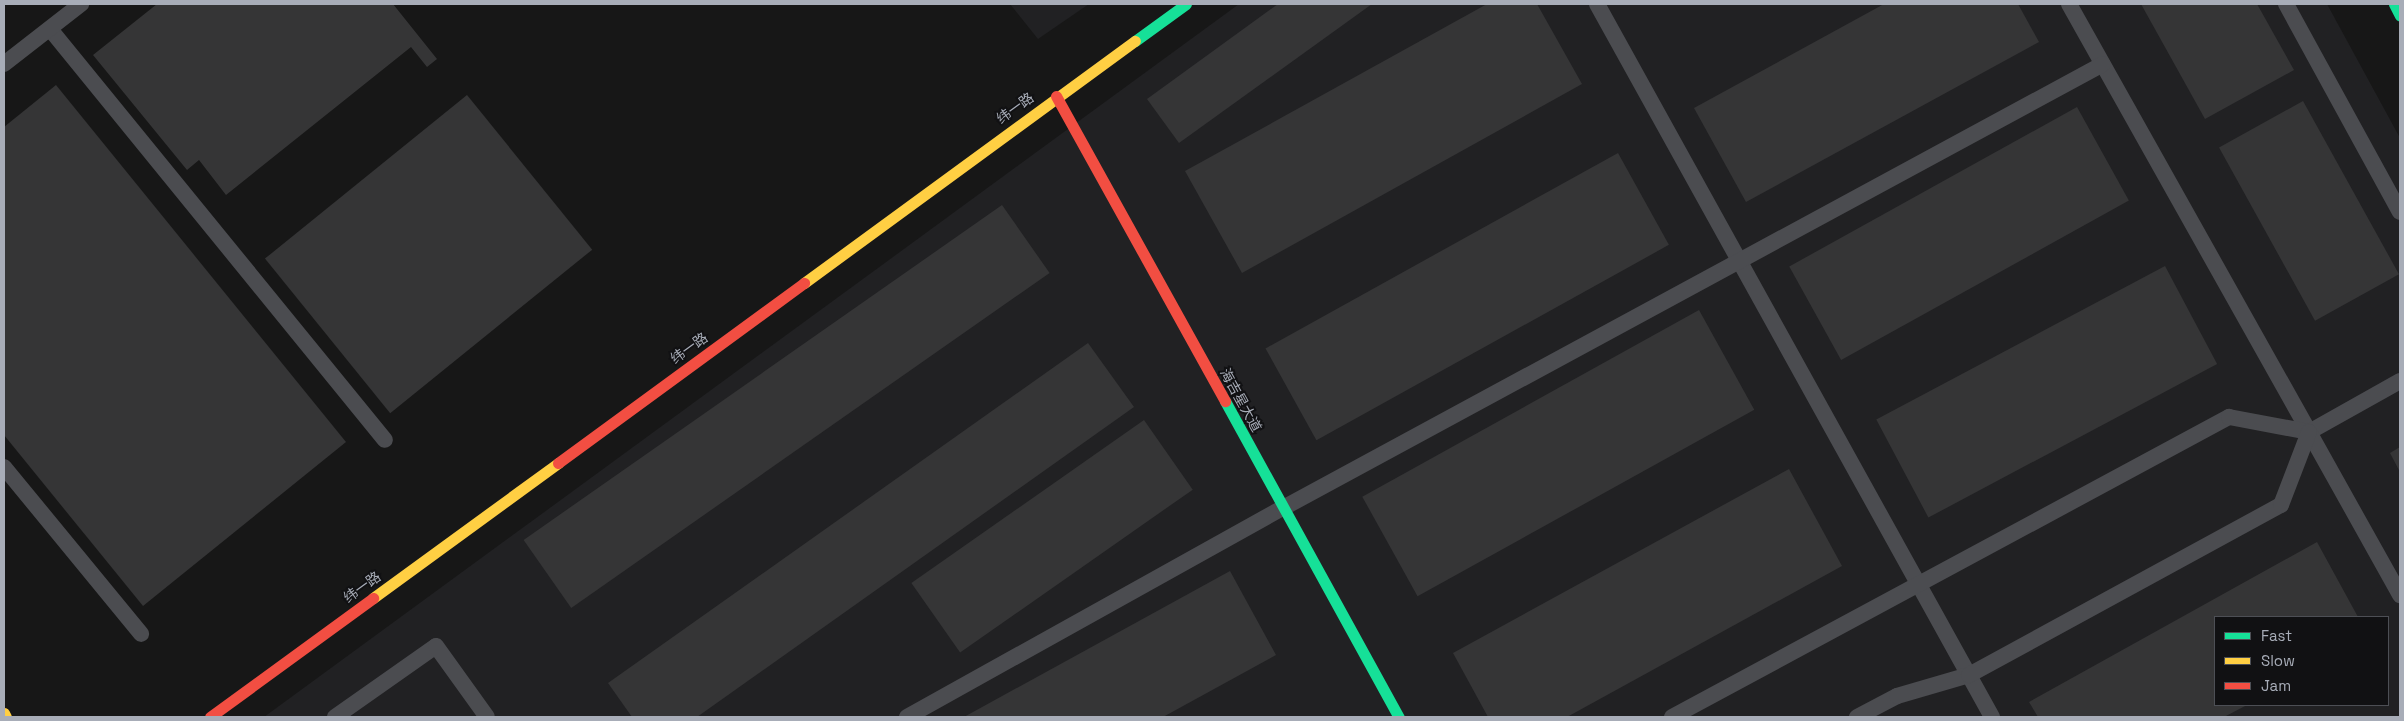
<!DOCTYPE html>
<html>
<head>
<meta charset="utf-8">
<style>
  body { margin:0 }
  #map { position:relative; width:2404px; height:721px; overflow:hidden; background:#171717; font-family:"Space Grotesk","Noto Sans SC",sans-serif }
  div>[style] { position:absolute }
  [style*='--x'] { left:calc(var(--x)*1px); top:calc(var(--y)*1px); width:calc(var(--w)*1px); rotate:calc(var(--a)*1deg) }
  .built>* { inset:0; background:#212123 }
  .building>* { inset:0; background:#353536; transform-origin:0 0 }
  .lane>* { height:16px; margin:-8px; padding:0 8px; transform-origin:8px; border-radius:8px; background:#4b4c50 }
  .fast>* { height:11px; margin:-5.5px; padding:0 5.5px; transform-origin:5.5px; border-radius:5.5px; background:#16e098 }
  .slow>* { height:11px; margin:-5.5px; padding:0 5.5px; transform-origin:5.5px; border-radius:5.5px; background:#ffcf43 }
  .jam>* { height:11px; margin:-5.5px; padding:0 5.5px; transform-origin:5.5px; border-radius:5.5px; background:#f24e42 }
  span { translate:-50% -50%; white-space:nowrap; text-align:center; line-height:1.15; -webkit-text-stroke:4px #111113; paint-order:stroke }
  .street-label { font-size:14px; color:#a8adb8 }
  .frame { position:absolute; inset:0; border:5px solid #a8adb8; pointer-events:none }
  .legend { position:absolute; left:2214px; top:616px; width:175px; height:90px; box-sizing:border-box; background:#111113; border:1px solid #4d4f55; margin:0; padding:6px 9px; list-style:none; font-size:15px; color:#a8adb8 }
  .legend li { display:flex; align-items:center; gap:10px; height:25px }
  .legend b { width:25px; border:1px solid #4d4f55 }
</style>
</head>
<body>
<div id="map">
  <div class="built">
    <i style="clip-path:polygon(1010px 4px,1089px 4px,1038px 39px)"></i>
    <i style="clip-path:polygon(evenodd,1239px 4px,2327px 4px,2400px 138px,2400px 717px,264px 717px,1239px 4px,2215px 617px,2388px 617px,2388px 705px,2215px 705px,2215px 617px)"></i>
  </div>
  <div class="building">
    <i style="clip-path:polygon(157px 4px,393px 4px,437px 59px,427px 67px,411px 47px,226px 195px,199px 160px,187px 170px,93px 55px)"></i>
    <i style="clip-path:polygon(1278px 4px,1372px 4px,1179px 143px,1147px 99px)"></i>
    <i style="clip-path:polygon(1487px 4px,1537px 4px,1582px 84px,1242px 273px,1185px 171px)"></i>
    <i style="clip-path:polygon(1884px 4px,2018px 4px,2039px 42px,1746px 202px,1694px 108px)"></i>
    <i style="clip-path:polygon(2141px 4px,2257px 4px,2294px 70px,2205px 119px)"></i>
    <i style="clip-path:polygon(56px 85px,346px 442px,143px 606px,4px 435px,4px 127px)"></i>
    <i style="left:467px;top:95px;width:199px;height:260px;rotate:51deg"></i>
    <i style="left:2303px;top:101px;width:198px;height:96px;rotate:61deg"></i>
    <i style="left:2077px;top:107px;width:107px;height:329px;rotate:61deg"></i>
    <i style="left:1618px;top:153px;width:105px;height:403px;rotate:61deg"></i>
    <i style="left:1002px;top:205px;width:83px;height:584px;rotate:55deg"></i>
    <i style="left:2165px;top:266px;width:111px;height:327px;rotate:62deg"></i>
    <i style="left:1699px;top:310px;width:114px;height:385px;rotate:61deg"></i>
    <i style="clip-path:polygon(1088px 343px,1134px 407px,697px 717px,632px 717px,608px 683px)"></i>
    <i style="left:1144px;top:420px;width:85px;height:284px;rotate:55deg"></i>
    <i style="clip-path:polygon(2400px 447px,2400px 472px,2390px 453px)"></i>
    <i style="clip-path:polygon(1789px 469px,1842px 566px,1567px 717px,1488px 717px,1453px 653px)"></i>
    <i style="clip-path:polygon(2317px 542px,2358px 617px,2215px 617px,2215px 705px,2247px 705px,2224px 717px,2038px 717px,2029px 702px)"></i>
    <i style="clip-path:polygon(1230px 571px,1276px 655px,1163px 717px,964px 717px)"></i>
  </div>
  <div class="lane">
    <i style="--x:1597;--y:4;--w:815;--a:61.01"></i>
    <i style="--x:2069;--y:4;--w:491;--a:60.7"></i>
    <i style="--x:2286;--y:4;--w:237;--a:61.3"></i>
    <i style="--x:50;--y:29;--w:530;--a:50.82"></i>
    <i style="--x:4;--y:64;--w:98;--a:-37.9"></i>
    <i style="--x:2400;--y:381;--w:104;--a:150.7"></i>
    <i style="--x:2309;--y:432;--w:187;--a:60.8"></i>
    <i style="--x:4;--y:467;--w:216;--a:50.6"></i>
    <i style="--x:335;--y:717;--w:123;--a:-35.1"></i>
    <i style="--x:436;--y:646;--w:87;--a:54.3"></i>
    <i style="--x:907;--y:717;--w:430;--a:-29.1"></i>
    <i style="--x:1283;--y:508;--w:932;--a:-28.43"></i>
    <i style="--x:1672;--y:717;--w:633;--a:-28.31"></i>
    <i style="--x:2229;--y:417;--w:81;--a:10.6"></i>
    <i style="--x:1857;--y:717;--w:45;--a:-27.7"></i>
    <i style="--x:1897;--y:696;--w:75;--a:-16.3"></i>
    <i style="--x:1969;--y:675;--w:355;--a:-28.6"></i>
    <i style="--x:2281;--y:505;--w:78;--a:-69"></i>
  </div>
  <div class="fast">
    <i style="--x:2394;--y:4;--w:13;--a:63"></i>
    <i style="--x:1135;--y:41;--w:63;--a:-36"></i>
    <i style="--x:1225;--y:401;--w:361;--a:61.2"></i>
  </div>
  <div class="slow">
    <i style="--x:804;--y:283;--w:410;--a:-36.2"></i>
    <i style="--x:373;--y:598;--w:229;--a:-36.1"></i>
    <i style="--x:4;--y:713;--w:4;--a:63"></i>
  </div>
  <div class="jam">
    <i style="--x:1056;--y:96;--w:349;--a:61"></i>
    <i style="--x:558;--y:463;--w:305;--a:-36.2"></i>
    <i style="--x:210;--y:717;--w:202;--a:-36.1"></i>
  </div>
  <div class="street-label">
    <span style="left:1015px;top:108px;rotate:-36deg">纬一路</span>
    <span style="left:689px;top:348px;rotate:-36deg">纬一路</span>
    <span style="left:1241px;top:400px;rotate:61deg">海吉星大道</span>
    <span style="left:362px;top:587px;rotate:-36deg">纬一路</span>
  </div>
  <div class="frame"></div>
  <ul class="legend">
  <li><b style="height:6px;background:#16e098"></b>Fast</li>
  <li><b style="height:6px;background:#ffcf43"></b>Slow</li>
  <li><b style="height:6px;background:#f24e42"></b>Jam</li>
  </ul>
</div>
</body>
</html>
